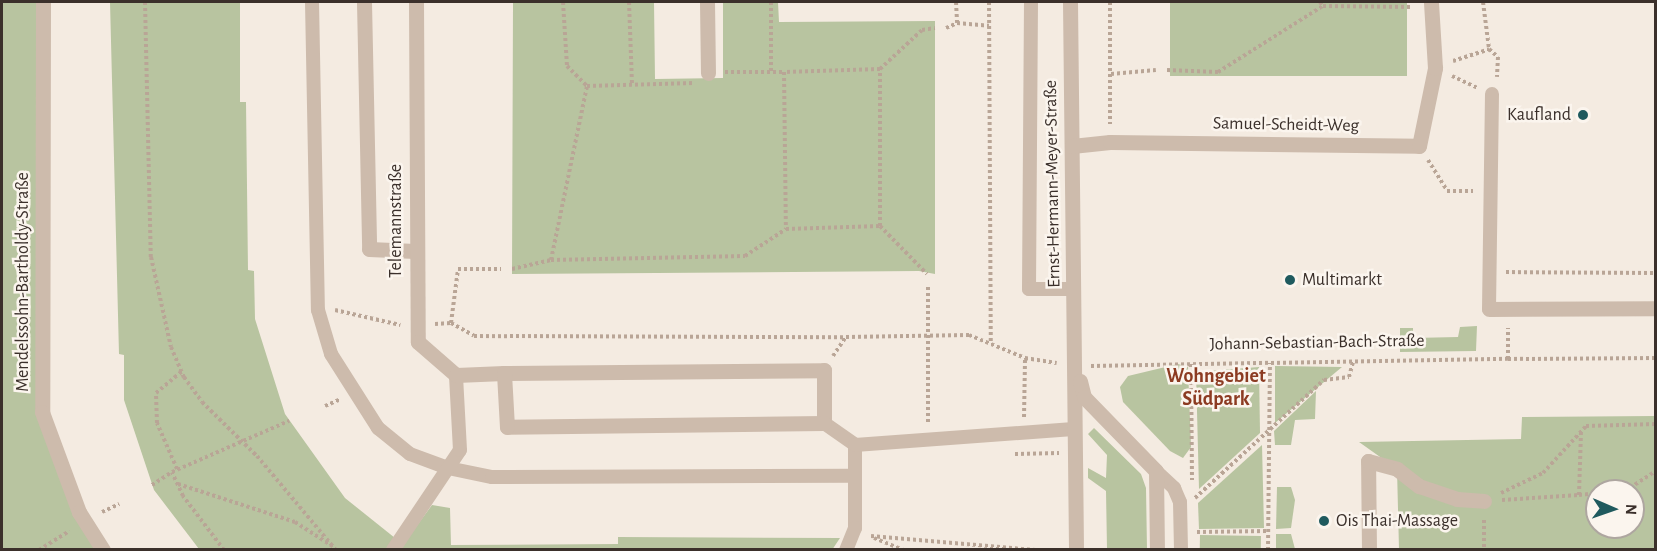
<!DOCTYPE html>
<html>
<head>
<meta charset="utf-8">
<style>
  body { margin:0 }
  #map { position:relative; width:1657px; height:551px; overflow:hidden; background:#f4ebe1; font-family:"Alegreya Sans",sans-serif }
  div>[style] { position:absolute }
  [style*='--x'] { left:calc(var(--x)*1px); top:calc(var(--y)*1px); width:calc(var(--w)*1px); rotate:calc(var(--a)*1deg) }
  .green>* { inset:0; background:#b8c4a0; transform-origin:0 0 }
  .path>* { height:4px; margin-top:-2px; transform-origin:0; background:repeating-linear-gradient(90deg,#b9a596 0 3px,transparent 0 6px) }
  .service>* { height:14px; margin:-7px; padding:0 7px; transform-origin:7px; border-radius:7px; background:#cdbbac }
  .minor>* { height:15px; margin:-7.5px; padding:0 7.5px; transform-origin:7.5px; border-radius:7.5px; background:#cdbbac }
  .dots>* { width:16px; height:16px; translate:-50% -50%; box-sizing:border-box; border:3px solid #fbf5ee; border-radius:50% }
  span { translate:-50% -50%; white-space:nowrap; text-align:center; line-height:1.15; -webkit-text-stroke:5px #fbf5ee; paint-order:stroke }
  .poi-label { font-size:18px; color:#3b302b }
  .right { translate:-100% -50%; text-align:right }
  .left { translate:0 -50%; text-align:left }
  .street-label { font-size:18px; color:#3b302b }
  .neighbourhood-label { font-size:20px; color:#8c3b22; font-weight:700 }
  .frame { position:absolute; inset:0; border:3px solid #3b302b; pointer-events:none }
  .north { position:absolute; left:1585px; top:479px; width:60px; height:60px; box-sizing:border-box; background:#fbf5ee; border:2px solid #aea6a0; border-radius:50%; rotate:92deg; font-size:16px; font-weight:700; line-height:24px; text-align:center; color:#3b302b }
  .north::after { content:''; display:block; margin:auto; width:21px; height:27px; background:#1f5a5e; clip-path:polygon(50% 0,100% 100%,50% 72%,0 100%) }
</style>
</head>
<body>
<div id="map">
  <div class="green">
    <i style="clip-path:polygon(2px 2px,43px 2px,42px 412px,103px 549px,2px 549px)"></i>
    <i style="clip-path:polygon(110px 2px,240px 2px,240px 102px,246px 102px,248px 270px,254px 271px,255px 319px,285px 414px,345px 498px,395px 538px,387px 549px,199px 549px,154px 490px,124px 400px,124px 355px,119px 354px)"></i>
    <i style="clip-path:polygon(513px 2px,654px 2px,655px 79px,723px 78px,723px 2px,778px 2px,779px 22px,935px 21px,935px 274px,919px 271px,512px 274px)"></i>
    <i style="left:1170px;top:2px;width:237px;height:74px"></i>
    <i style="clip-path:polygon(1477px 326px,1476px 351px,1400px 352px,1400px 328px,1413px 328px,1413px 338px,1458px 337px,1460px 327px)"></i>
    <i style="clip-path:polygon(1178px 364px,1188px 367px,1191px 447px,1183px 458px,1170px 451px,1123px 402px,1120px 387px,1128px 376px)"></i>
    <i style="clip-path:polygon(1275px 366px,1342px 367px,1275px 423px)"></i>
    <i style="clip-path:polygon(1259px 367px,1260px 433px,1199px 489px,1196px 372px)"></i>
    <i style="clip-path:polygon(1316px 391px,1315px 419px,1295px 420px,1291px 445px,1275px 445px,1274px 431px)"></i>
    <i style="clip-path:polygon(evenodd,1655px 416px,1655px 549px,1399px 549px,1397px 469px,1359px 442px,1521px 439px,1522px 417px,1655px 416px,1597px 491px,1633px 491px,1633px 527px,1597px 527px,1597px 491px)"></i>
    <i style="clip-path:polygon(1094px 428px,1141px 474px,1146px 488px,1147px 549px,1107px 549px,1106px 491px,1088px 478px,1088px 468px,1106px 478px,1107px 455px,1088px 434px)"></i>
    <i style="clip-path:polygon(1262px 445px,1264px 528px,1199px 529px,1198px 503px)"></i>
    <i style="clip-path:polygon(1277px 487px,1291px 487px,1295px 500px,1291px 528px,1276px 529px)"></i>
    <i style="clip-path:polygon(432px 505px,450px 508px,451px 545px,618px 544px,618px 537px,840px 538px,832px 550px,399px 550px)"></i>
    <i style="clip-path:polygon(1276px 534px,1291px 534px,1295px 549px,1276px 549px)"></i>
    <i style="left:1200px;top:535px;width:61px;height:14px;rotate:1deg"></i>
  </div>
  <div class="path">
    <i style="--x:145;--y:2;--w:255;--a:88.7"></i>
    <i style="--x:151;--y:257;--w:92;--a:77.5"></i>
    <i style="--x:171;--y:347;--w:33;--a:67"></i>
    <i style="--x:184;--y:377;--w:31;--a:54"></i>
    <i style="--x:202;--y:402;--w:77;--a:44.5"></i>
    <i style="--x:257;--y:456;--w:123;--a:50"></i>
    <i style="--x:563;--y:2;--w:64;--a:86.4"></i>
    <i style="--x:567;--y:66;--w:28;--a:45"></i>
    <i style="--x:587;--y:86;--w:107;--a:-1.6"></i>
    <i style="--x:629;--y:2;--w:82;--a:87.9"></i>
    <i style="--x:771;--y:2;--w:70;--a:90"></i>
    <i style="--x:956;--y:2;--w:21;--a:87"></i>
    <i style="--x:957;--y:23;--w:32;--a:5"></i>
    <i style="--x:989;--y:2;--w:342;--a:89.7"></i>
    <i style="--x:1110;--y:2;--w:122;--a:90"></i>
    <i style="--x:1320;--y:2;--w:5;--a:53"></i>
    <i style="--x:1323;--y:6;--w:89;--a:0.6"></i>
    <i style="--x:1483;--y:2;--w:47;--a:82.7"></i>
    <i style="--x:1489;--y:49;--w:12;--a:42"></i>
    <i style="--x:1498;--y:57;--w:20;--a:93"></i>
    <i style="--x:946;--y:28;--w:12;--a:-24"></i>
    <i style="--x:1453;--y:61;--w:38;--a:-18"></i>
    <i style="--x:880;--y:69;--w:57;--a:-42.9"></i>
    <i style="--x:922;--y:30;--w:13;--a:-9"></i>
    <i style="--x:1167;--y:70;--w:51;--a:2.2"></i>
    <i style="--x:1218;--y:72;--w:124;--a:-32.2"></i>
    <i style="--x:725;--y:72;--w:59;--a:0"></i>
    <i style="--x:784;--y:72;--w:157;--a:89.3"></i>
    <i style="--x:786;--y:229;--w:94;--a:-1.8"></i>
    <i style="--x:880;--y:226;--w:157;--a:-90"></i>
    <i style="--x:880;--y:69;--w:96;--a:178.2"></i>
    <i style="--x:1111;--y:74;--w:45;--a:-5.1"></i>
    <i style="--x:1452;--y:76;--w:29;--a:25"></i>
    <i style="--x:1428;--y:160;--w:36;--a:58"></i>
    <i style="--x:1447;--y:191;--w:26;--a:0"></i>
    <i style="--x:880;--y:226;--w:67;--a:45.6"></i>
    <i style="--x:551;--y:260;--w:194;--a:-1.2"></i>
    <i style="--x:745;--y:256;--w:49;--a:-33.4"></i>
    <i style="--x:512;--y:269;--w:40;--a:-13"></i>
    <i style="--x:551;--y:260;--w:178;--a:-78.3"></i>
    <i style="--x:1506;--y:272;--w:150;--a:0.4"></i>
    <i style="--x:335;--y:310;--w:67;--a:13"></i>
    <i style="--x:451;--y:323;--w:26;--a:29"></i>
    <i style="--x:474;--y:336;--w:372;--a:0.2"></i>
    <i style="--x:435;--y:324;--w:16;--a:-4"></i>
    <i style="--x:451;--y:323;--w:54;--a:-82.6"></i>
    <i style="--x:458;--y:269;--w:43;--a:0"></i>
    <i style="--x:833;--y:356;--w:23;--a:-56"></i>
    <i style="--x:846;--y:337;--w:123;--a:-0.9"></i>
    <i style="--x:969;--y:335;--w:61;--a:22.3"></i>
    <i style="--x:1025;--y:358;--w:32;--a:9"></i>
    <i style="--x:1508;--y:359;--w:148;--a:-0.4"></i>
    <i style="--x:1191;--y:364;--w:116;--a:89.5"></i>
    <i style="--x:1091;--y:366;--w:417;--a:-1"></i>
    <i style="--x:1508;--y:359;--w:31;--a:-90"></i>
    <i style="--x:325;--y:406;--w:17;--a:-24"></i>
    <i style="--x:1024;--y:417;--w:59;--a:-89"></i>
    <i style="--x:928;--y:422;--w:137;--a:-90"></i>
    <i style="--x:1015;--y:454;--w:44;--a:-1.3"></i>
    <i style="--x:177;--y:469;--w:50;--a:-113.5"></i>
    <i style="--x:157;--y:423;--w:30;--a:-92"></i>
    <i style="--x:156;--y:393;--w:34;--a:-40"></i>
    <i style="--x:178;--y:484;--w:123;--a:18"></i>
    <i style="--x:295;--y:522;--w:46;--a:32.7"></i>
    <i style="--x:152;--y:485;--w:24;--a:-33"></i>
    <i style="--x:1625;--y:491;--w:37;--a:-33"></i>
    <i style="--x:1501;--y:493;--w:47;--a:-25.5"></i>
    <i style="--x:1543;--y:473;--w:64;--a:-47.5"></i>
    <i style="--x:1586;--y:426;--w:70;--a:-1.6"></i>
    <i style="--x:1579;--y:495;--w:18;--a:-6"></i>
    <i style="--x:1195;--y:498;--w:175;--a:-42.5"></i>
    <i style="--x:1324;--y:380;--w:25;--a:-7"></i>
    <i style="--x:1349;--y:377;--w:16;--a:-75"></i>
    <i style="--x:1502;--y:500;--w:77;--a:-3.7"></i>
    <i style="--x:1579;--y:495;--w:65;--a:-88.2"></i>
    <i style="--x:102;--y:512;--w:19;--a:-25"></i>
    <i style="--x:1484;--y:520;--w:30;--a:90"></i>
    <i style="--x:1197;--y:532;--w:71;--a:-0.8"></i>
    <i style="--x:871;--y:536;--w:165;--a:4.9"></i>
    <i style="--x:874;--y:538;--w:32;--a:22"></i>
    <i style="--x:39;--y:550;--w:36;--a:-32"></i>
    <i style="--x:224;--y:550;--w:68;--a:-127.2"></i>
    <i style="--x:183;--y:496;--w:26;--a:-115"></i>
    <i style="--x:172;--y:472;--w:128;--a:-23.6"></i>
    <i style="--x:1268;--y:550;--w:187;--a:-89.4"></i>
  </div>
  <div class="service">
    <i style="--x:312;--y:2;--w:308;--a:88.9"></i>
    <i style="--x:318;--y:310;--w:46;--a:73.5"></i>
    <i style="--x:331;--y:354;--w:88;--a:57.6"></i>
    <i style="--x:378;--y:428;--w:41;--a:39.1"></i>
    <i style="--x:410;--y:454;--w:40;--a:20.2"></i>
    <i style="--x:448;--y:468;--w:45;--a:11.6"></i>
    <i style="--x:492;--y:477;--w:361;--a:-0.2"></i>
    <i style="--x:1031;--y:2;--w:287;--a:90.4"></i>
    <i style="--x:1029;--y:289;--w:45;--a:0"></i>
    <i style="--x:1489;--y:309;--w:215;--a:-89.2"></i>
    <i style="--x:824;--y:423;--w:38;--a:35"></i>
    <i style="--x:855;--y:445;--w:83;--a:90"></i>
    <i style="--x:855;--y:528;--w:24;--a:112"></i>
    <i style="--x:855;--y:445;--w:219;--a:-4.2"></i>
    <i style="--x:1156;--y:471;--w:25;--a:43"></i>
    <i style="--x:1174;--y:488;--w:15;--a:67"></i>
    <i style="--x:1180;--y:502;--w:48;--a:88.8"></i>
    <i style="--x:393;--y:550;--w:120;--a:-56.2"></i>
    <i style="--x:460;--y:450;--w:75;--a:-93.1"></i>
  </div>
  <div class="minor">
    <i style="--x:43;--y:2;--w:410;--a:90.1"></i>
    <i style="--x:42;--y:412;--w:107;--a:69.7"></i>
    <i style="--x:79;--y:512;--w:45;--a:57.7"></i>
    <i style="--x:364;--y:2;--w:247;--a:88.8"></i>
    <i style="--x:369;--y:249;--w:46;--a:2.5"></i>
    <i style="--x:416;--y:2;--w:340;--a:89.7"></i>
    <i style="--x:418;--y:342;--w:50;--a:41"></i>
    <i style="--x:456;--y:375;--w:48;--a:-2.4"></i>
    <i style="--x:504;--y:373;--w:320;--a:-0.5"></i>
    <i style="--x:824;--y:370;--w:53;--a:90"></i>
    <i style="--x:824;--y:423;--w:317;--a:179.3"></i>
    <i style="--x:507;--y:427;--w:54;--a:-93.2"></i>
    <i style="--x:707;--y:2;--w:71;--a:89.2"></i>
    <i style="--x:1070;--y:2;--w:548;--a:89.37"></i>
    <i style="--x:1072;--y:146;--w:38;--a:-6"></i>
    <i style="--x:1110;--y:142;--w:309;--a:0.7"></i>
    <i style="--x:1419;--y:146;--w:80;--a:-78.4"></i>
    <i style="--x:1435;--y:68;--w:66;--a:-93.5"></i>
    <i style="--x:1489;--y:309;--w:167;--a:-0.3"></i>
    <i style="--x:1080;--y:381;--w:16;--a:76"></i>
    <i style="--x:1084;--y:397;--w:103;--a:45.8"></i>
    <i style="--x:1156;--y:471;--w:79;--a:89.3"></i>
    <i style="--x:1369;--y:550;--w:89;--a:-90.6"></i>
    <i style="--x:1368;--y:461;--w:30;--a:15"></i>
    <i style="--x:1397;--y:469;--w:28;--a:38"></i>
    <i style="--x:1419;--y:486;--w:40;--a:18.9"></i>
    <i style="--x:1457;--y:499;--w:27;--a:4"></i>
  </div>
  <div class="dots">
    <i style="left:1583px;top:115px;background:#1f5a5e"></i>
    <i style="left:1290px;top:280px;background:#1f5a5e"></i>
    <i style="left:1324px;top:521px;background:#1f5a5e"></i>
  </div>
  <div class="poi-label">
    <span class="right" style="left:1571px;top:115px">Kaufland</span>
    <span class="left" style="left:1302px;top:280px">Multimarkt</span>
    <span class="left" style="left:1336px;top:521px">Ois Thai-Massage</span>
  </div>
  <div class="street-label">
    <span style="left:1286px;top:125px;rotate:1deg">Samuel-Scheidt-Weg</span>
    <span style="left:1053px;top:184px;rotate:-91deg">Ernst-Hermann-Meyer-Straße</span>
    <span style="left:396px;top:221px;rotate:-90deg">Telemannstraße</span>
    <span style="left:23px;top:282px;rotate:-90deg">Mendelssohn-Bartholdy-Straße</span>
    <span style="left:1317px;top:343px;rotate:-1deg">Johann-Sebastian-Bach-Straße</span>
  </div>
  <div class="neighbourhood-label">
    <span style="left:1216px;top:388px">Wohngebiet<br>Südpark</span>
  </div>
  <div class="frame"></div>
  <div class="north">N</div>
</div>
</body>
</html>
